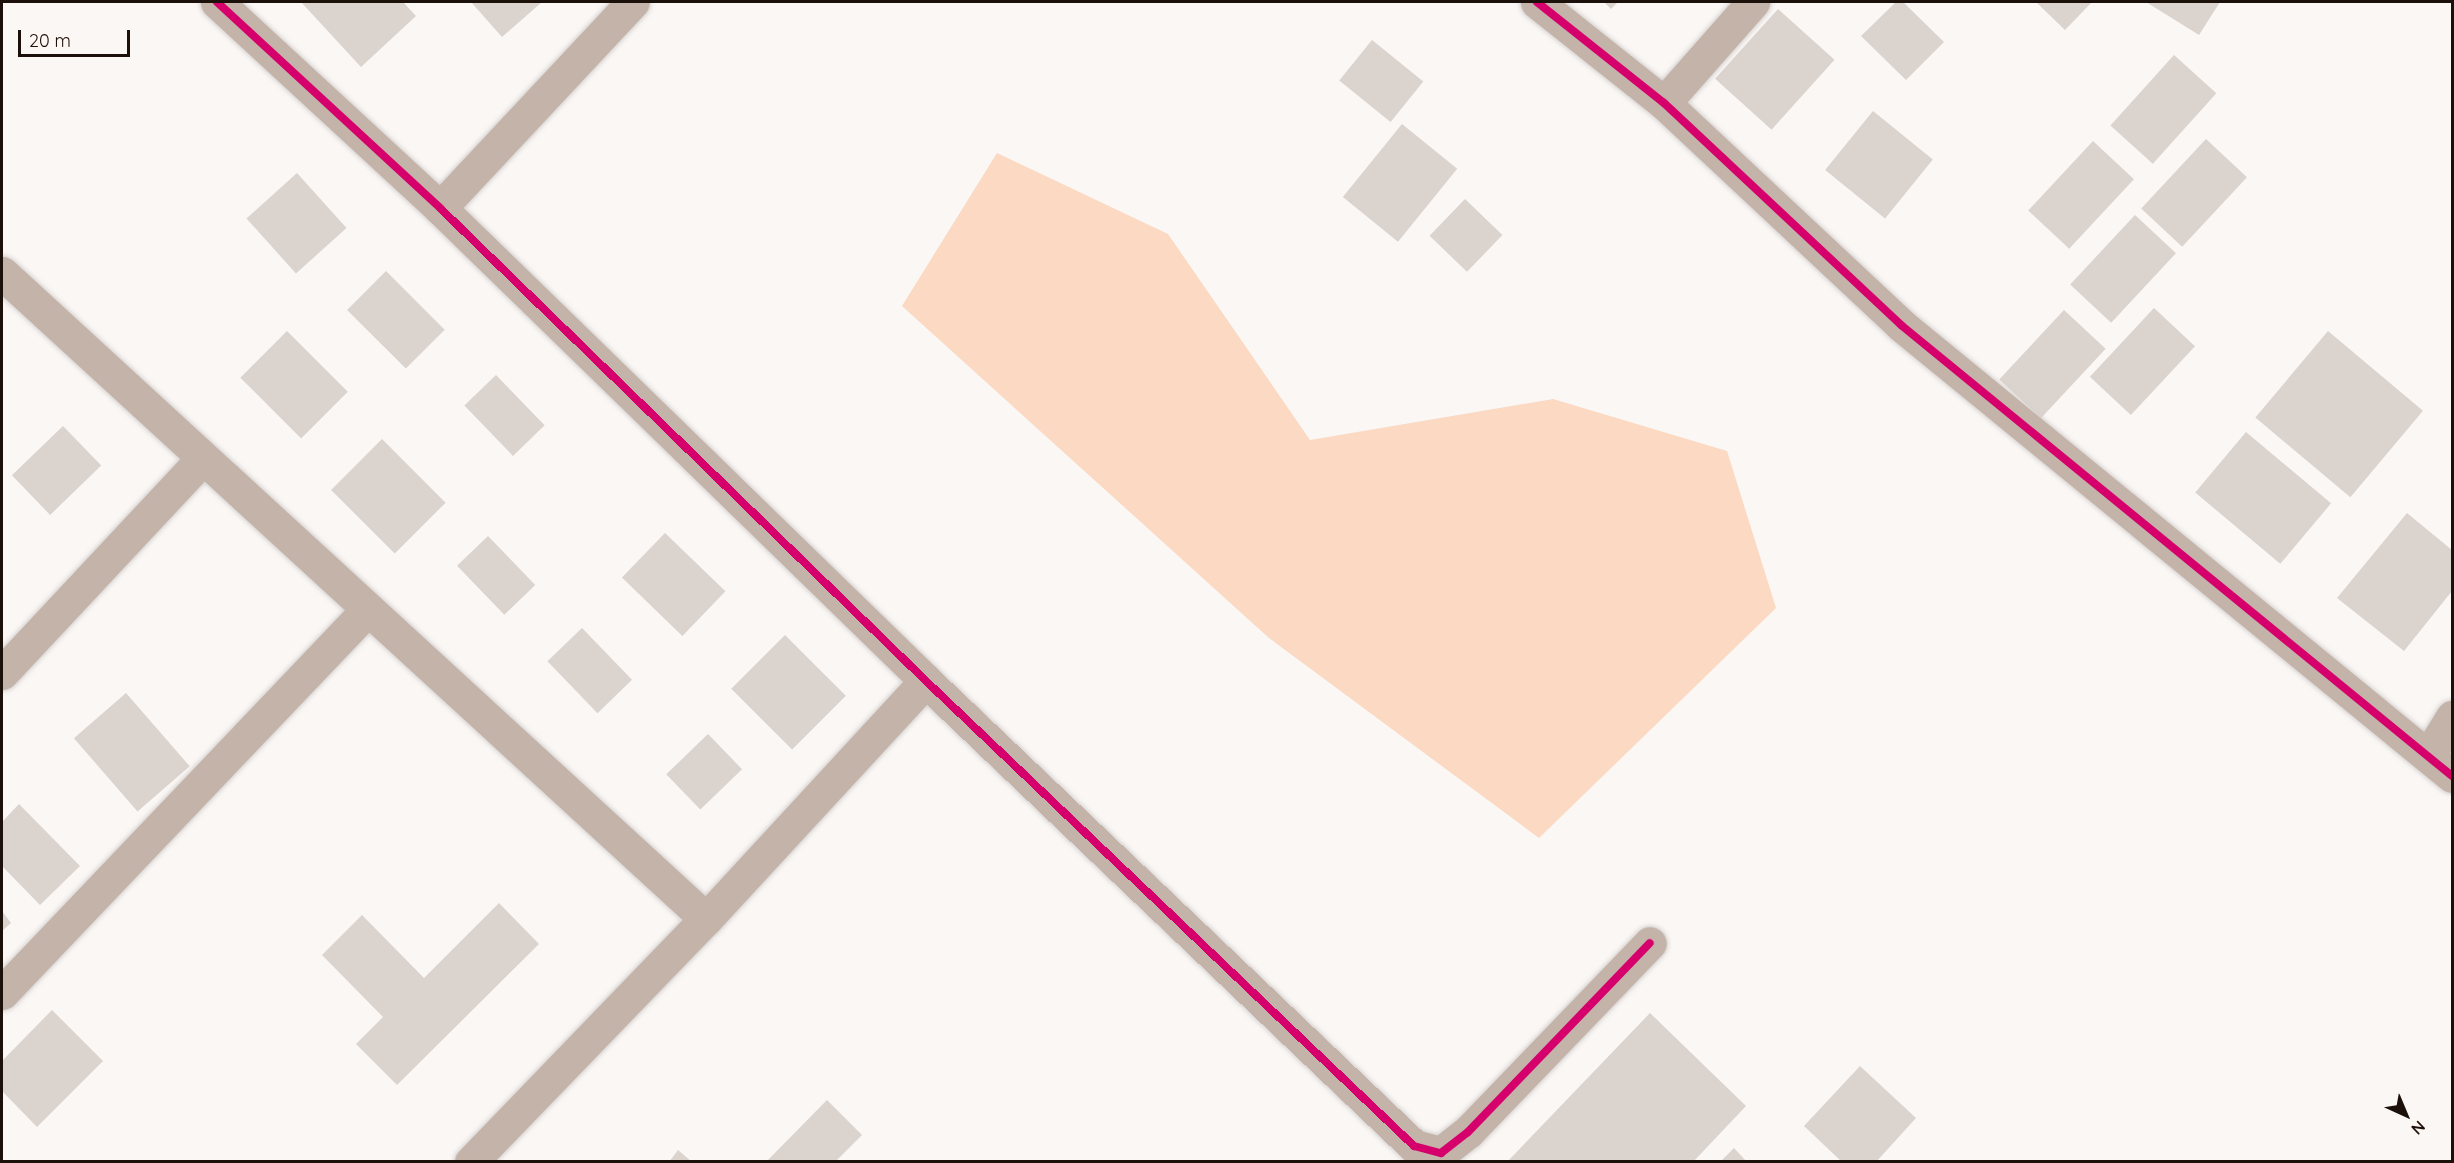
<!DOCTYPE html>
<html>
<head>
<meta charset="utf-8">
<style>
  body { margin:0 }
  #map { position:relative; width:2454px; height:1163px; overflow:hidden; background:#faf7f5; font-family:Quicksand,sans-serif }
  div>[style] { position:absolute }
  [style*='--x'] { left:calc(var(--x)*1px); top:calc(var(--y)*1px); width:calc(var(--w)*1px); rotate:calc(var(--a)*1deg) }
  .water>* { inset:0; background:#fbd9c2 }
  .building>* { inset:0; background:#dbd3ce; transform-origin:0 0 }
  .roads { filter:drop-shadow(0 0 2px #d6d2d0) drop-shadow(0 0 2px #d6d2d0) }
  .minor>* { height:33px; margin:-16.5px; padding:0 16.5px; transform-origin:16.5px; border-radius:16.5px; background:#c3b3a8 }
  .cycleway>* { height:8px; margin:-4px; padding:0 4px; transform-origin:4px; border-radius:4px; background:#d6006c }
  span { translate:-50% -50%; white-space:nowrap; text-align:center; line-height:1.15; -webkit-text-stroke:4.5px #fdf6f2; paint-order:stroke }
  .frame { position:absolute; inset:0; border:3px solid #1c110a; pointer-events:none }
  .north { position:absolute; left:2376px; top:1085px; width:60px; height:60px; -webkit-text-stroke:4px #fdf6f2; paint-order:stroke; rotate:136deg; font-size:16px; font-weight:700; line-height:24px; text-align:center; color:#1c110a }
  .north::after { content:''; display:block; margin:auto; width:21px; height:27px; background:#1c110a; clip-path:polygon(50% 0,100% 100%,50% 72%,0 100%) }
  .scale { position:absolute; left:18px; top:30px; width:112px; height:27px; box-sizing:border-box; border:3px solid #1c110a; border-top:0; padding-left:8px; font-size:18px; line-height:21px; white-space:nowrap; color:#1c110a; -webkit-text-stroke:4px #fdf6f2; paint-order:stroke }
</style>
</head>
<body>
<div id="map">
  <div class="water">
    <i style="clip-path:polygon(997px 153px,1168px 234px,1310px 440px,1553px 399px,1727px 451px,1776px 608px,1539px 838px,1269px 638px,902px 306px)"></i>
  </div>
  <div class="building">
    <i style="clip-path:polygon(301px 2px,403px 2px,416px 16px,361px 67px)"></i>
    <i style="clip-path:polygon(471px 2px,542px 2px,502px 37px)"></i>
    <i style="clip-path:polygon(1604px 2px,1618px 2px,1611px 9px)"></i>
    <i style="clip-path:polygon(1896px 2px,1903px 2px,1944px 42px,1906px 80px,1861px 36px)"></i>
    <i style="clip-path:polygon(2036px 2px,2092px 2px,2065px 30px)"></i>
    <i style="clip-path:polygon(2146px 2px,2220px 2px,2199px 35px)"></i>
    <i style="left:1778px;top:9px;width:76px;height:94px;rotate:42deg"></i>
    <i style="left:1372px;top:40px;width:66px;height:52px;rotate:39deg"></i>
    <i style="left:2174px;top:55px;width:57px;height:95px;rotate:42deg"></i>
    <i style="left:1873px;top:111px;width:77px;height:76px;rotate:39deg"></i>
    <i style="left:1402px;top:124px;width:71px;height:94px;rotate:39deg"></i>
    <i style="left:2206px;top:139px;width:56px;height:95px;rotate:43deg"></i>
    <i style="left:2093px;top:141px;width:56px;height:95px;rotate:43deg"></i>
    <i style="left:297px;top:173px;width:74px;height:68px;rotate:48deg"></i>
    <i style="left:1465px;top:199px;width:52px;height:51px;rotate:44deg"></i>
    <i style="left:2135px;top:215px;width:56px;height:95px;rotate:43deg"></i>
    <i style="left:386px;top:271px;width:83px;height:55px;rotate:45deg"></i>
    <i style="left:2154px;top:308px;width:56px;height:94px;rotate:43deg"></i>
    <i style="left:2064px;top:310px;width:57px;height:95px;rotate:43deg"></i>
    <i style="left:287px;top:331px;width:86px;height:66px;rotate:45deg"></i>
    <i style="left:2328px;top:331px;width:124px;height:113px;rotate:40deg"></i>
    <i style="left:496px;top:375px;width:70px;height:44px;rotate:46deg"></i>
    <i style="left:63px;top:426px;width:55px;height:71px;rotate:46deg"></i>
    <i style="left:2246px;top:432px;width:111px;height:79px;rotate:40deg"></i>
    <i style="left:382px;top:439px;width:90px;height:72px;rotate:45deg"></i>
    <i style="clip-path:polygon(2407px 513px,2452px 550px,2452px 591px,2404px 651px,2337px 598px)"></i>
    <i style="left:665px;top:533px;width:84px;height:62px;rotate:44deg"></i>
    <i style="left:488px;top:536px;width:68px;height:43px;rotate:46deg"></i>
    <i style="left:582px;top:628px;width:72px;height:48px;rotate:46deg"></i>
    <i style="left:785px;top:635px;width:86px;height:76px;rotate:45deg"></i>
    <i style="left:126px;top:693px;width:97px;height:69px;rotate:49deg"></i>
    <i style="left:708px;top:734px;width:49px;height:58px;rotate:46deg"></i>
    <i style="clip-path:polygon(19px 804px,80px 866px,40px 905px,2px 866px,2px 822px)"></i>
    <i style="clip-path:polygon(499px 903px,539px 944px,397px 1085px,356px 1044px,383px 1017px,322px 955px,362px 915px,424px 978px)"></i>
    <i style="clip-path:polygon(2px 911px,11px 923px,2px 931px)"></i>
    <i style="clip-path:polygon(52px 1010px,103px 1061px,37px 1127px,2px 1091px,2px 1061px)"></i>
    <i style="clip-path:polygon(1650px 1013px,1746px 1106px,1693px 1162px,1507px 1162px)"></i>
    <i style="clip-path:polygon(1860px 1066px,1916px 1118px,1876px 1162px,1842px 1162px,1804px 1126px)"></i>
    <i style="clip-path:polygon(827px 1100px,862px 1135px,835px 1162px,766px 1162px)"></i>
    <i style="clip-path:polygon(1734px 1148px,1747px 1162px,1720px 1162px)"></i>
    <i style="clip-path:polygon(678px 1150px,692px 1162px,669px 1162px)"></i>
  </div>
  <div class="roads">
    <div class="minor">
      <i style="--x:217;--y:2;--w:304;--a:42.7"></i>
      <i style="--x:440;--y:208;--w:678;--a:44.22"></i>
      <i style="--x:926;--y:681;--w:674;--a:43.62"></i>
      <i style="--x:1414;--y:1146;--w:28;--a:15"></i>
      <i style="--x:1441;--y:1153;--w:34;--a:-38"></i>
      <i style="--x:1468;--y:1132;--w:262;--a:-46.1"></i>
      <i style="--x:1537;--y:2;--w:162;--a:38.5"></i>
      <i style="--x:1664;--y:103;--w:325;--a:43.1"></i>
      <i style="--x:1901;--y:325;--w:712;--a:39.3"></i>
      <i style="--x:1664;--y:103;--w:135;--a:-48.6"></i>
      <i style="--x:440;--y:208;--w:282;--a:-46.9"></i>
      <i style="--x:2;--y:273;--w:955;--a:42.54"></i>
      <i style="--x:2;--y:673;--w:294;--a:-46.9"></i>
      <i style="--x:2428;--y:756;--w:46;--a:-58.4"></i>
      <i style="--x:2;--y:993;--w:530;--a:-46.37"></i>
      <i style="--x:471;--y:1162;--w:338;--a:-46"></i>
      <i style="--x:706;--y:919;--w:324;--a:-47.3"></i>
    </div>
  </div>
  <div class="cycleway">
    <i style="--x:217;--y:2;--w:304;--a:42.7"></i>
    <i style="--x:440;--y:208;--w:678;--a:44.22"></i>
    <i style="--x:926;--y:681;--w:674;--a:43.62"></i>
    <i style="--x:1414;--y:1146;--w:28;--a:15"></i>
    <i style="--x:1441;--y:1153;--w:34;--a:-38"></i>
    <i style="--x:1468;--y:1132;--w:262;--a:-46.1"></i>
    <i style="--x:1537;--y:2;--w:162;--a:38.5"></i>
    <i style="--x:1664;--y:103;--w:325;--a:43.1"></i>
    <i style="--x:1901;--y:325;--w:712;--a:39.3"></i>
  </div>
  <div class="frame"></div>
  <div class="north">N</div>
  <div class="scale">20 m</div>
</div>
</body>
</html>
